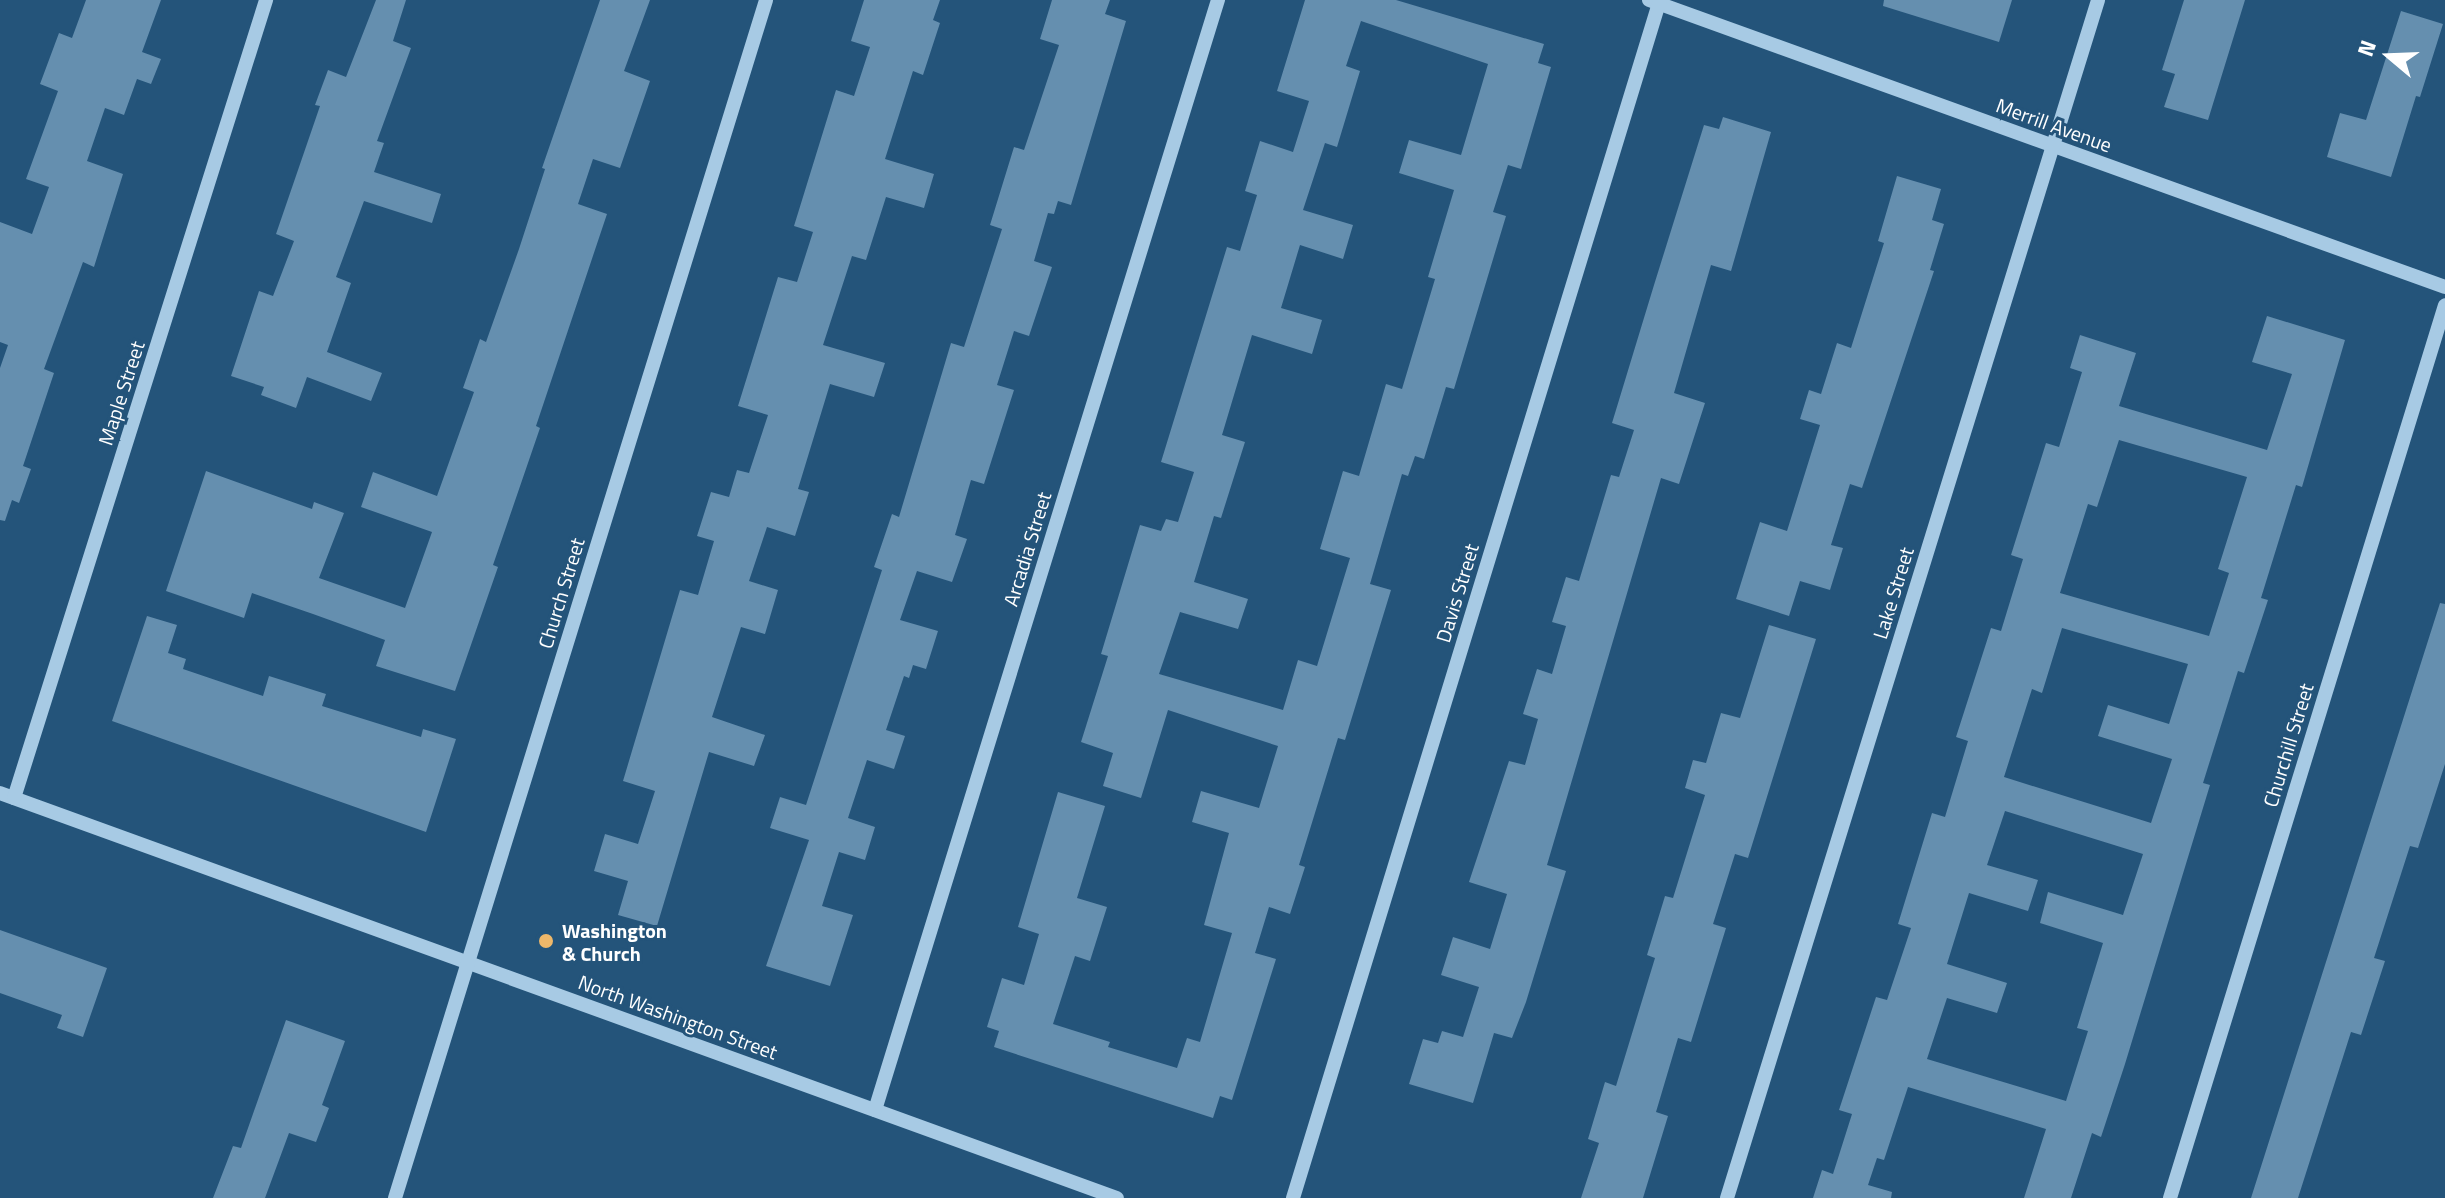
<!DOCTYPE html>
<html>
<head>
<meta charset="utf-8">
<style>
  body { margin:0 }
  #map { position:relative; width:2445px; height:1198px; overflow:hidden; background:#24547a; font-family:"Titillium Web",sans-serif }
  div>[style] { position:absolute }
  [style*='--x'] { left:calc(var(--x)*1px); top:calc(var(--y)*1px); width:calc(var(--w)*1px); rotate:calc(var(--a)*1deg) }
  .building>* { inset:0; background:#658faf }
  .minor>* { height:14px; margin:-7px; padding:0 7px; transform-origin:7px; border-radius:7px; background:#a7cae4 }
  .dots>* { width:22px; height:22px; translate:-50% -50%; box-sizing:border-box; border:4px solid #24547a; border-radius:50% }
  span { translate:-50% -50%; white-space:nowrap; text-align:center; line-height:1.15; -webkit-text-stroke:6px #24547a; paint-order:stroke }
  .street-label { font-size:20px; color:#fff }
  .poi-label { font-size:20px; color:#fff; font-weight:700 }
  .left { translate:0 -50%; text-align:left }
  .north { position:absolute; left:2349px; top:16px; width:80px; height:80px; -webkit-text-stroke:6px #24547a; paint-order:stroke; rotate:289deg; font-size:22px; font-weight:700; line-height:32px; text-align:center; color:#fff }
  .north::after { content:''; display:block; margin:auto; width:28px; height:36px; background:#fff; clip-path:polygon(50% 0,100% 100%,50% 72%,0 100%) }
</style>
</head>
<body>
<div id="map">
  <div class="building">
    <i style="clip-path:polygon(86px 0,161px 0,142px 52px,161px 59px,151px 84px,137px 79px,124px 115px,105px 108px,87px 161px,123px 174px,94px 267px,83px 262px,44px 369px,54px 373px,23px 466px,31px 469px,19px 503px,12px 500px,5px 521px,0 520px,0 368px,8px 345px,0 342px,0 222px,32px 234px,49px 187px,26px 179px,58px 91px,40px 84px,59px 33px,72px 38px)"></i>
    <i style="clip-path:polygon(376px 0,406px 0,393px 41px,411px 48px,377px 141px,384px 143px,374px 172px,441px 194px,432px 223px,364px 201px,336px 277px,351px 283px,327px 352px,382px 373px,371px 401px,307px 377px,296px 408px,261px 395px,264px 387px,231px 376px,259px 291px,273px 296px,294px 241px,276px 234px,320px 106px,315px 105px,328px 70px,346px 77px)"></i>
    <i style="clip-path:polygon(600px 0,650px 0,624px 71px,650px 81px,620px 168px,593px 159px,578px 204px,607px 214px,536px 426px,540px 428px,493px 565px,498px 567px,455px 691px,376px 666px,385px 640px,313px 614px,252px 593px,244px 618px,166px 591px,206px 471px,312px 509px,314px 502px,344px 513px,319px 578px,405px 608px,432px 532px,361px 507px,373px 472px,437px 496px,474px 392px,463px 388px,480px 339px,486px 342px,519px 249px,545px 169px,542px 168px)"></i>
    <i style="clip-path:polygon(864px 0,940px 0,933px 20px,940px 23px,923px 75px,913px 71px,885px 159px,934px 174px,924px 208px,886px 197px,866px 260px,852px 256px,823px 345px,885px 363px,874px 397px,830px 384px,798px 489px,809px 492px,795px 536px,767px 527px,749px 581px,778px 590px,765px 634px,741px 627px,712px 717px,765px 735px,754px 766px,709px 752px,657px 926px,618px 915px,628px 881px,594px 871px,605px 834px,638px 844px,655px 791px,623px 781px,680px 590px,698px 595px,714px 541px,697px 536px,711px 492px,729px 497px,737px 470px,749px 473px,768px 415px,738px 406px,778px 277px,797px 282px,813px 232px,794px 226px,836px 90px,854px 96px,870px 47px,851px 41px)"></i>
    <i style="clip-path:polygon(1052px 0,1110px 0,1105px 14px,1126px 21px,1071px 205px,1058px 201px,1054px 214px,1048px 213px,1034px 261px,1052px 267px,1029px 336px,1014px 331px,997px 385px,1014px 390px,984px 484px,971px 480px,955px 535px,967px 539px,952px 582px,917px 571px,900px 620px,938px 631px,926px 669px,913px 665px,909px 678px,904px 676px,886px 730px,905px 736px,894px 769px,867px 760px,848px 818px,875px 827px,865px 860px,839px 852px,822px 906px,853px 915px,830px 986px,766px 966px,809px 840px,770px 828px,780px 797px,806px 805px,882px 570px,874px 567px,892px 514px,899px 517px,951px 343px,964px 347px,1002px 229px,990px 225px,1014px 147px,1024px 150px,1059px 45px,1040px 39px)"></i>
    <i style="clip-path:polygon(evenodd,1305px 0,1396px 0,1544px 44px,1538px 63px,1551px 67px,1521px 169px,1508px 165px,1493px 212px,1506px 216px,1454px 389px,1446px 387px,1424px 459px,1415px 456px,1408px 476px,1402px 474px,1370px 584px,1391px 590px,1345px 740px,1338px 738px,1299px 865px,1305px 867px,1290px 914px,1269px 907px,1255px 953px,1276px 959px,1232px 1100px,1220px 1096px,1213px 1118px,994px 1047px,999px 1031px,987px 1027px,1002px 978px,1024px 985px,1039px 934px,1018px 927px,1058px 792px,1105px 806px,1077px 898px,1107px 907px,1090px 961px,1075px 956px,1053px 1024px,1110px 1042px,1108px 1047px,1177px 1068px,1187px 1038px,1200px 1042px,1232px 933px,1204px 925px,1229px 833px,1192px 822px,1201px 791px,1259px 808px,1278px 746px,1168px 710px,1141px 798px,1103px 786px,1113px 753px,1081px 742px,1108px 656px,1101px 654px,1140px 525px,1161px 531px,1166px 519px,1178px 522px,1194px 472px,1161px 462px,1227px 247px,1240px 251px,1257px 195px,1245px 191px,1260px 141px,1293px 152px,1309px 101px,1277px 91px,1305px 0,1361px 21px,1488px 64px,1461px 155px,1409px 140px,1399px 173px,1454px 190px,1428px 277px,1435px 279px,1402px 389px,1386px 384px,1359px 476px,1343px 471px,1320px 549px,1350px 558px,1317px 666px,1298px 660px,1283px 710px,1159px 674px,1180px 612px,1238px 629px,1248px 599px,1194px 582px,1214px 516px,1221px 518px,1245px 442px,1222px 435px,1252px 335px,1312px 354px,1322px 320px,1281px 308px,1300px 245px,1343px 259px,1353px 225px,1303px 210px,1325px 143px,1337px 147px,1360px 71px,1346px 66px,1361px 21px)"></i>
    <i style="clip-path:polygon(1884px 0,2012px 0,1999px 42px,1883px 6px)"></i>
    <i style="clip-path:polygon(2184px 0,2245px 0,2208px 120px,2164px 107px,2175px 74px,2162px 70px)"></i>
    <i style="clip-path:polygon(2401px 11px,2443px 24px,2420px 97px,2416px 96px,2391px 177px,2327px 157px,2340px 113px,2366px 120px)"></i>
    <i style="clip-path:polygon(1723px 117px,1771px 132px,1731px 271px,1711px 265px,1674px 393px,1705px 403px,1679px 484px,1661px 478px,1547px 865px,1566px 871px,1526px 1002px,1512px 1038px,1494px 1033px,1473px 1103px,1409px 1084px,1423px 1039px,1438px 1043px,1442px 1031px,1463px 1037px,1479px 987px,1441px 975px,1453px 937px,1490px 949px,1507px 894px,1469px 882px,1509px 761px,1525px 765px,1538px 719px,1523px 714px,1537px 669px,1552px 674px,1566px 626px,1552px 622px,1566px 577px,1579px 581px,1611px 475px,1619px 477px,1634px 430px,1612px 423px,1654px 285px,1704px 125px,1719px 129px)"></i>
    <i style="clip-path:polygon(1897px 176px,1941px 189px,1932px 220px,1944px 224px,1930px 270px,1934px 271px,1862px 488px,1850px 484px,1831px 545px,1843px 548px,1830px 590px,1800px 581px,1789px 616px,1736px 599px,1760px 522px,1787px 531px,1820px 425px,1800px 419px,1809px 390px,1821px 394px,1837px 343px,1851px 348px,1884px 243px,1878px 241px)"></i>
    <i style="clip-path:polygon(evenodd,2267px 316px,2345px 340px,2302px 487px,2296px 485px,2261px 598px,2268px 600px,2244px 673px,2238px 671px,2203px 783px,2210px 785px,2125px 1064px,2101px 1137px,2092px 1133px,2071px 1198px,2024px 1198px,2046px 1129px,1908px 1087px,1884px 1160px,1877px 1158px,1868px 1185px,1892px 1192px,1891px 1198px,1813px 1198px,1822px 1170px,1833px 1174px,1852px 1114px,1839px 1110px,1876px 997px,1887px 1000px,1911px 928px,1898px 924px,1932px 813px,1945px 817px,1968px 741px,1956px 737px,1991px 628px,2001px 631px,2023px 559px,2011px 555px,2046px 443px,2059px 447px,2082px 372px,2070px 368px,2080px 335px,2136px 353px,2119px 406px,2267px 450px,2292px 374px,2252px 362px,2267px 316px,2119px 440px,2247px 477px,2218px 569px,2229px 573px,2209px 636px,2060px 593px,2088px 504px,2097px 507px,2119px 440px,2267px 316px,2062px 628px,2188px 664px,2169px 724px,2108px 705px,2098px 736px,2172px 759px,2151px 823px,2004px 777px,2032px 689px,2042px 693px,2062px 628px,2267px 316px,2005px 811px,2143px 854px,2123px 915px,2048px 892px,2040px 923px,2103px 943px,2077px 1028px,2088px 1031px,2066px 1101px,1927px 1059px,1947px 998px,1997px 1013px,2007px 983px,1947px 964px,1969px 893px,2028px 911px,2038px 880px,1987px 865px,2005px 811px)"></i>
    <i style="clip-path:polygon(2440px 603px,2445px 604px,2445px 764px,2418px 848px,2410px 846px,2374px 958px,2385px 961px,2361px 1035px,2351px 1032px,2298px 1198px,2251px 1198px)"></i>
    <i style="clip-path:polygon(147px 616px,177px 625px,168px 653px,186px 659px,183px 669px,263px 696px,269px 676px,326px 694px,322px 706px,421px 737px,423px 729px,456px 739px,426px 832px,112px 721px)"></i>
    <i style="clip-path:polygon(1769px 625px,1816px 639px,1748px 858px,1735px 854px,1713px 924px,1726px 928px,1691px 1042px,1678px 1038px,1656px 1112px,1668px 1116px,1643px 1198px,1581px 1198px,1599px 1143px,1588px 1139px,1605px 1082px,1616px 1086px,1655px 958px,1647px 955px,1665px 896px,1673px 898px,1705px 795px,1685px 788px,1693px 760px,1706px 763px,1721px 713px,1740px 718px)"></i>
    <i style="clip-path:polygon(0 930px,107px 968px,83px 1037px,57px 1028px,62px 1015px,0 993px)"></i>
    <i style="clip-path:polygon(286px 1020px,345px 1041px,322px 1105px,329px 1108px,316px 1142px,289px 1133px,265px 1198px,213px 1198px,233px 1146px,241px 1148px)"></i>
  </div>
  <div class="minor">
    <i style="--x:1649;--y:0;--w:846;--a:19.83"></i>
    <i style="--x:0;--y:793;--w:1188;--a:19.93"></i>
    <i style="--x:14;--y:798;--w:837;--a:-72.47"></i>
    <i style="--x:875;--y:1110;--w:1162;--a:-72.83"></i>
    <i style="--x:395;--y:1198;--w:1254;--a:-72.79"></i>
    <i style="--x:1293;--y:1198;--w:1253;--a:-72.97"></i>
    <i style="--x:1727;--y:1198;--w:1254;--a:-72.79"></i>
    <i style="--x:2170;--y:1198;--w:934;--a:-72.88"></i>
  </div>
  <div class="dots">
    <i style="left:546px;top:941px;background:#eeb86a"></i>
  </div>
  <div class="street-label">
    <span style="left:2054px;top:125px;rotate:20deg">Merrill Avenue</span>
    <span style="left:121px;top:393px;rotate:-72deg">Maple Street</span>
    <span style="left:1027px;top:549px;rotate:-73deg">Arcadia Street</span>
    <span style="left:561px;top:593px;rotate:-73deg">Church Street</span>
    <span style="left:1457px;top:593px;rotate:-73deg">Davis Street</span>
    <span style="left:1893px;top:593px;rotate:-73deg">Lake Street</span>
    <span style="left:2288px;top:745px;rotate:-73deg">Churchill Street</span>
    <span style="left:678px;top:1017px;rotate:20deg">North Washington Street</span>
  </div>
  <div class="poi-label">
    <span class="left" style="left:562px;top:942px">Washington<br>&amp; Church</span>
  </div>
  <div class="north">N</div>
</div>
</body>
</html>
